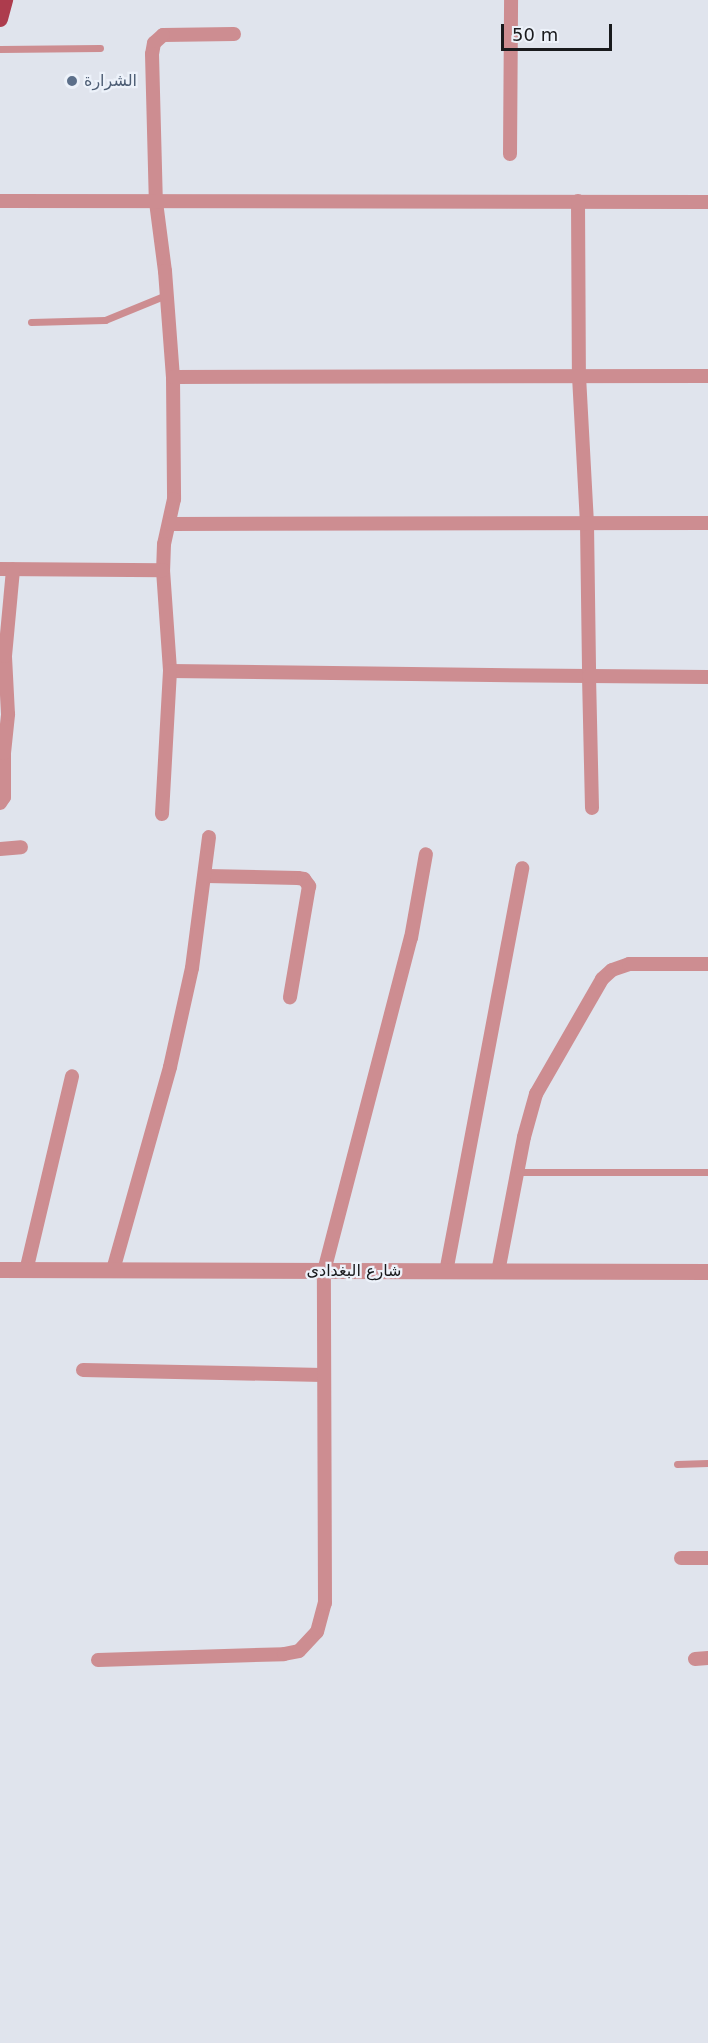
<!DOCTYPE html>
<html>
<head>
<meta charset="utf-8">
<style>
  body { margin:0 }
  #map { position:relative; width:708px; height:2043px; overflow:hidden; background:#e0e4ed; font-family:"DejaVu Sans",Cairo,sans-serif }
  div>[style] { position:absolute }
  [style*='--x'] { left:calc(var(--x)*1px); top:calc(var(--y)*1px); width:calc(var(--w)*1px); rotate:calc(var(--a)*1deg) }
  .service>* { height:7px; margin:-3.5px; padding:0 3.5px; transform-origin:3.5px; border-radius:3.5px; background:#cd8d91 }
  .minor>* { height:14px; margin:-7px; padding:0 7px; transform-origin:7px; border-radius:7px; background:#cd8d91 }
  .tertiary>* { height:16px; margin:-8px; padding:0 8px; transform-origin:8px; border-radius:8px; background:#cd8d91 }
  .primary>* { height:16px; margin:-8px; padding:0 8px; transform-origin:8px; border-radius:8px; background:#ad3c4d }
  .dots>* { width:16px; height:16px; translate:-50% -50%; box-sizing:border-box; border:3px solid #edf2fa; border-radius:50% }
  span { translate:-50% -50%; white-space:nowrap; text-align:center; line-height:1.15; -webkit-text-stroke:4.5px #edf2fa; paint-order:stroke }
  .service-label { font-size:16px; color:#4e5e75 }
  .left { translate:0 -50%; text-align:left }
  .street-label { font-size:16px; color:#191a1d }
  .scale { position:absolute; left:501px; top:24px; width:111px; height:27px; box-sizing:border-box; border:3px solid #191a1d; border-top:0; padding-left:8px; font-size:18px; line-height:21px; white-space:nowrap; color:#191a1d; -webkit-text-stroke:4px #edf2fa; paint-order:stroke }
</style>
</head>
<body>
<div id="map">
  <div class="service">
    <i style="--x:0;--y:49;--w:100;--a:-0.6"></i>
    <i style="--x:31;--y:322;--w:74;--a:-1.5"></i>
    <i style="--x:105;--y:320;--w:66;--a:-22.3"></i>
    <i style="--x:517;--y:1172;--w:191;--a:0"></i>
    <i style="--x:677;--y:1464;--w:31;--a:-2"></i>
  </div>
  <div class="minor">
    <i style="--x:234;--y:34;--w:71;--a:179.2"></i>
    <i style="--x:163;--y:35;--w:12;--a:138"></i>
    <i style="--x:154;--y:43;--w:11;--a:100"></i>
    <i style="--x:152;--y:54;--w:148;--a:88.5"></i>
    <i style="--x:156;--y:202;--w:70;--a:82.6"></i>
    <i style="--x:165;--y:271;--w:106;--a:85.7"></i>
    <i style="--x:173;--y:377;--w:122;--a:89.5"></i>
    <i style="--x:174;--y:499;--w:46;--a:102.5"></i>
    <i style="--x:164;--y:544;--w:26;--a:92"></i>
    <i style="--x:163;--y:570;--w:101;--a:86"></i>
    <i style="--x:170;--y:671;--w:419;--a:0.7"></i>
    <i style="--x:589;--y:676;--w:132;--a:88.7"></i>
    <i style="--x:510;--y:154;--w:154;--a:-89.6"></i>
    <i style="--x:0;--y:201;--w:708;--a:0.08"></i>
    <i style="--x:578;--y:201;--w:175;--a:89.7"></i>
    <i style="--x:579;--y:376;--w:148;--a:86.9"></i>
    <i style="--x:587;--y:524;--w:152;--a:89.2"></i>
    <i style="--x:589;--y:676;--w:119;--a:0.5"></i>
    <i style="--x:173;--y:377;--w:535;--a:-0.11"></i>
    <i style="--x:170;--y:524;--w:538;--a:-0.11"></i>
    <i style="--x:0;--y:569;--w:163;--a:0.4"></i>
    <i style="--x:0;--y:803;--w:7;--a:-56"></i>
    <i style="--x:4;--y:797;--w:44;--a:-90"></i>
    <i style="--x:4;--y:753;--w:39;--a:-84"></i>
    <i style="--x:8;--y:714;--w:58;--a:-93"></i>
    <i style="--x:5;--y:656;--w:87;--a:-84.7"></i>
    <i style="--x:162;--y:814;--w:143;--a:-86.8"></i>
    <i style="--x:0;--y:849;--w:21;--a:-5"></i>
    <i style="--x:206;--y:876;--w:92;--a:1.2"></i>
    <i style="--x:298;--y:878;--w:6;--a:9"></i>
    <i style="--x:304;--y:879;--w:9;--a:54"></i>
    <i style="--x:309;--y:886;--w:113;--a:99.7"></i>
    <i style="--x:113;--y:1270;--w:211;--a:-74.3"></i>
    <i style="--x:170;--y:1067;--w:101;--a:-77.5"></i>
    <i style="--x:192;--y:968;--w:132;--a:-82.6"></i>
    <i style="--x:26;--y:1271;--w:200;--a:-76.7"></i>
    <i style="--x:446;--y:1272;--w:411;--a:-79.3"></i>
    <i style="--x:498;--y:1272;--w:137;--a:-79.1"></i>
    <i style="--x:524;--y:1137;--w:45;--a:-74.4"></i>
    <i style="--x:536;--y:1094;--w:133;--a:-60.1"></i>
    <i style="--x:602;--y:979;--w:13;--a:-42"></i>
    <i style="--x:612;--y:970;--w:18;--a:-19"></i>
    <i style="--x:629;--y:964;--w:79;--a:0"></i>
    <i style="--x:83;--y:1370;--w:240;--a:1.2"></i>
    <i style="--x:681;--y:1558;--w:27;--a:0"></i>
    <i style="--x:695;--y:1659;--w:13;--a:-4"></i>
    <i style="--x:98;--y:1660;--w:186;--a:-1.8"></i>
    <i style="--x:284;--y:1654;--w:15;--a:-11"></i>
    <i style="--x:299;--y:1651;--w:26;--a:-47"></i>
    <i style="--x:317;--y:1632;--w:30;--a:-75"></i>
    <i style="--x:325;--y:1603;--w:332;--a:-90.2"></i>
    <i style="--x:324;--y:1271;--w:344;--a:-75.4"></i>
    <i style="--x:411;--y:938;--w:85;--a:-79.9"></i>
  </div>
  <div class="tertiary">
    <i style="--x:0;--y:1270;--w:708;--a:0.16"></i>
  </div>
  <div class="primary">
    <i style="--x:0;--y:19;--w:20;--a:-75"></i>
  </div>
  <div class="dots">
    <i style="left:72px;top:81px;background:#5c6f8a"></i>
  </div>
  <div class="service-label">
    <span class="left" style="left:84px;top:81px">الشرارة</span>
  </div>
  <div class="street-label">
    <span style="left:354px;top:1271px">شارع البغدادى</span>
  </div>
  <div class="scale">50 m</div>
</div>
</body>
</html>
